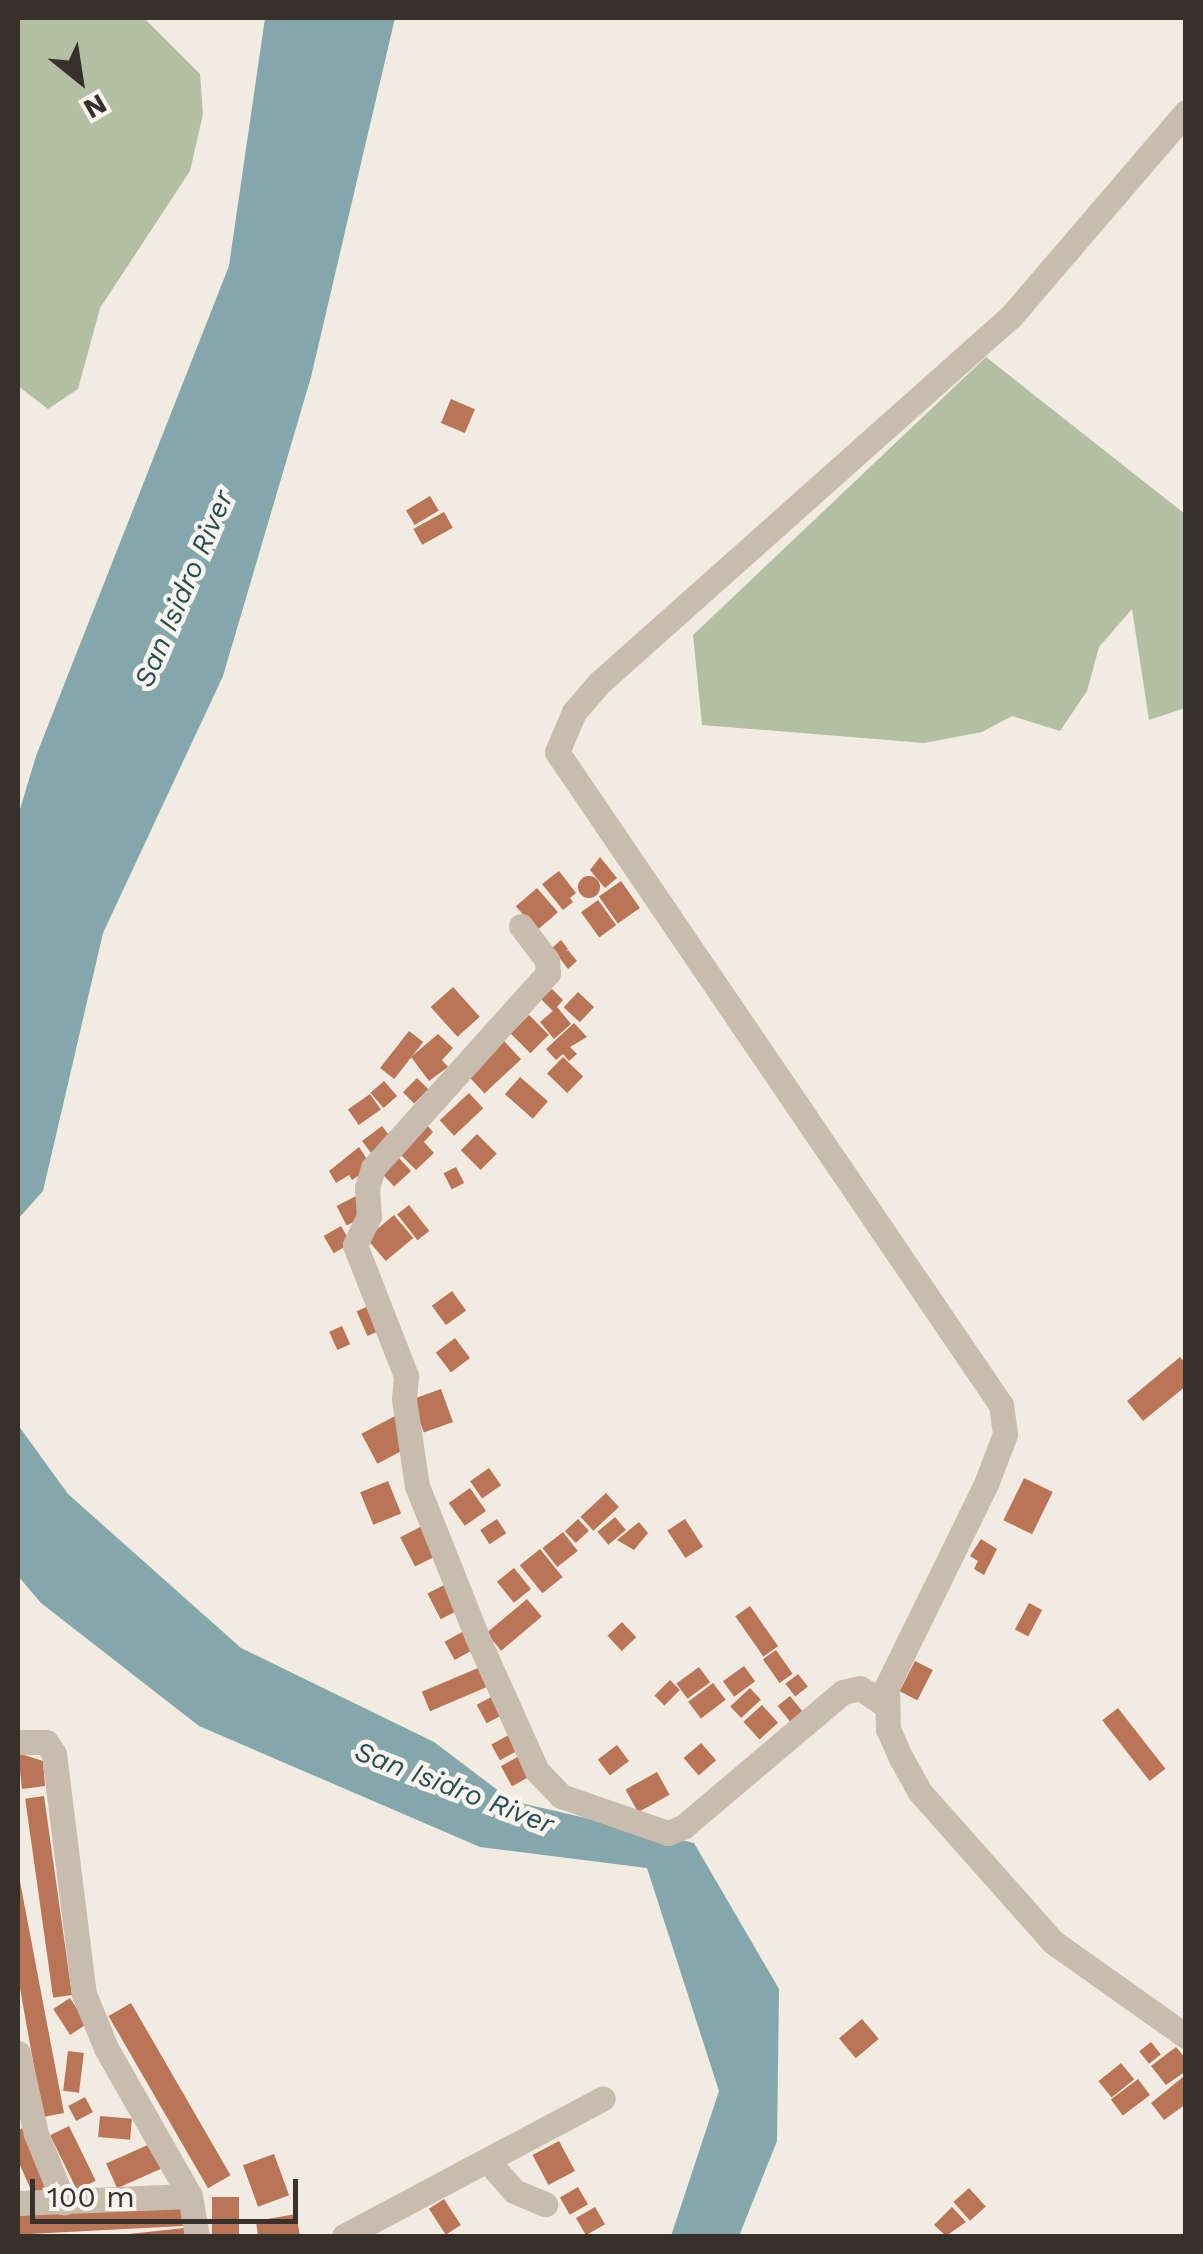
<!DOCTYPE html>
<html>
<head>
<meta charset="utf-8">
<style>
  body { margin:0 }
  #map { position:relative; width:1203px; height:2254px; overflow:hidden; background:#f1ebe1; font-family:"Work Sans",sans-serif }
  div>[style] { position:absolute }
  [style*='--x'] { left:calc(var(--x)*1px); top:calc(var(--y)*1px); width:calc(var(--w)*1px); rotate:calc(var(--a)*1deg) }
  .green>* { inset:0; background:#b3bfa2 }
  .water>* { inset:0; background:#83a7ab }
  .building>* { inset:0; background:#ba7556; transform-origin:0 0 }
  .round { border-radius:50% }
  .minor>* { height:25px; margin:-12.5px; padding:0 12.5px; transform-origin:12.5px; border-radius:12.5px; background:#c8bcae }
  span { translate:-50% -50%; white-space:nowrap; text-align:center; line-height:1.15; -webkit-text-stroke:9px #f9f4ed; paint-order:stroke }
  .water-label { font-size:28px; color:#254f55; font-style:italic }
  .frame { position:absolute; inset:0; border:20px solid #38302b; pointer-events:none }
  .north { position:absolute; left:30px; top:30px; width:100px; height:100px; -webkit-text-stroke:8px #f9f4ed; paint-order:stroke; rotate:150deg; font-size:28px; font-weight:700; line-height:40px; text-align:center; color:#38302b }
  .north::after { content:''; display:block; margin:auto; width:35px; height:45px; background:#38302b; clip-path:polygon(50% 0,100% 100%,50% 72%,0 100%) }
  .scale { position:absolute; left:30px; top:2179px; width:268px; height:45px; box-sizing:border-box; border:5px solid #38302b; border-top:0; padding-left:12px; font-size:30px; line-height:35px; white-space:nowrap; color:#38302b; -webkit-text-stroke:8px #f9f4ed; paint-order:stroke }
</style>
</head>
<body>
<div id="map">
  <div class="green">
    <i style="clip-path:polygon(18px 18px,144px 18px,200px 74px,203px 114px,190px 171px,100px 308px,78px 389px,48px 409px,18px 386px)"></i>
    <i style="clip-path:polygon(986px 357px,1185px 514px,1185px 708px,1149px 720px,1132px 609px,1099px 647px,1087px 691px,1060px 731px,1012px 716px,982px 732px,924px 743px,702px 725px,693px 635px)"></i>
  </div>
  <div class="water">
    <i style="clip-path:polygon(265px 18px,395px 18px,311px 377px,223px 676px,103px 933px,43px 1191px,18px 1219px,18px 816px,36px 756px,229px 266px)"></i>
    <i style="clip-path:polygon(18px 1425px,68px 1494px,241px 1648px,434px 1742px,512px 1801px,694px 1843px,779px 1989px,777px 2141px,739px 2236px,671px 2236px,719px 2091px,647px 1868px,480px 1847px,199px 1726px,41px 1603px,18px 1576px)"></i>
  </div>
  <div class="building">
    <i style="left:451px;top:399px;width:26px;height:26px;rotate:23deg"></i>
    <i style="left:430px;top:496px;width:17px;height:28px;rotate:59deg"></i>
    <i style="left:444px;top:512px;width:18px;height:35px;rotate:61deg"></i>
    <i style="clip-path:polygon(600px 857px,617px 878px,605px 888px,590px 870px)"></i>
    <i style="clip-path:polygon(559px 871px,576px 893px,570px 898px,573px 902px,563px 910px,542px 884px)"></i>
    <i class="round" style="left:578px;top:876px;width:22px;height:22px"></i>
    <i style="left:621px;top:881px;width:33px;height:27px;rotate:55deg"></i>
    <i style="left:537px;top:888px;width:32px;height:28px;rotate:49deg"></i>
    <i style="left:598px;top:900px;width:31px;height:21px;rotate:54deg"></i>
    <i style="clip-path:polygon(561px 940px,568px 949px,564px 953px,568px 950px,577px 961px,568px 969px,552px 948px)"></i>
    <i style="left:453px;top:987px;width:40px;height:30px;rotate:48deg"></i>
    <i style="clip-path:polygon(552px 989px,563px 1000px,557px 1007px,571px 1024px,554px 1039px,540px 1022px,553px 1011px,541px 999px)"></i>
    <i style="left:578px;top:992px;width:22px;height:21px;rotate:43deg"></i>
    <i style="left:529px;top:1015px;width:28px;height:26px;rotate:45deg"></i>
    <i style="clip-path:polygon(574px 1023px,587px 1037px,570px 1047px,577px 1054px,569px 1061px,563px 1054px,556px 1060px,546px 1049px)"></i>
    <i style="left:409px;top:1031px;width:18px;height:47px;rotate:38deg"></i>
    <i style="clip-path:polygon(438px 1034px,453px 1048px,442px 1060px,448px 1067px,429px 1081px,411px 1057px)"></i>
    <i style="left:504px;top:1041px;width:25px;height:50px;rotate:47deg"></i>
    <i style="left:563px;top:1057px;width:28px;height:23px;rotate:44deg"></i>
    <i style="left:520px;top:1077px;width:37px;height:23px;rotate:41deg"></i>
    <i style="left:417px;top:1078px;width:16px;height:20px;rotate:45deg"></i>
    <i style="left:384px;top:1081px;width:20px;height:18px;rotate:49deg"></i>
    <i style="left:469px;top:1093px;width:21px;height:40px;rotate:47deg"></i>
    <i style="left:370px;top:1094px;width:19px;height:27px;rotate:55deg"></i>
    <i style="clip-path:polygon(427px 1125px,433px 1132px,424px 1142px,434px 1153px,416px 1170px,399px 1153px)"></i>
    <i style="left:382px;top:1126px;width:20px;height:25px;rotate:53deg"></i>
    <i style="left:477px;top:1134px;width:28px;height:23px;rotate:45deg"></i>
    <i style="clip-path:polygon(359px 1147px,372px 1167px,352px 1180px,349px 1175px,336px 1183px,329px 1171px)"></i>
    <i style="left:398px;top:1157px;width:19px;height:23px;rotate:47deg"></i>
    <i style="left:456px;top:1167px;width:18px;height:14px;rotate:63deg"></i>
    <i style="left:358px;top:1195px;width:22px;height:24px;rotate:63deg"></i>
    <i style="left:409px;top:1205px;width:33px;height:15px;rotate:52deg"></i>
    <i style="left:394px;top:1215px;width:30px;height:36px;rotate:50deg"></i>
    <i style="left:341px;top:1226px;width:20px;height:20px;rotate:60deg"></i>
    <i style="left:452px;top:1291px;width:24px;height:25px;rotate:54deg"></i>
    <i style="left:373px;top:1304px;width:27px;height:18px;rotate:66deg"></i>
    <i style="left:342px;top:1326px;width:20px;height:14px;rotate:66deg"></i>
    <i style="left:455px;top:1338px;width:25px;height:24px;rotate:53deg"></i>
    <i style="clip-path:polygon(1180px 1357px,1186px 1364px,1186px 1386px,1143px 1421px,1127px 1401px)"></i>
    <i style="left:441px;top:1389px;width:35px;height:31px;rotate:70deg"></i>
    <i style="left:395px;top:1416px;width:34px;height:38px;rotate:62deg"></i>
    <i style="left:489px;top:1468px;width:21px;height:23px;rotate:55deg"></i>
    <i style="left:1024px;top:1478px;width:32px;height:47px;rotate:26deg"></i>
    <i style="left:388px;top:1481px;width:35px;height:30px;rotate:68deg"></i>
    <i style="left:470px;top:1488px;width:28px;height:26px;rotate:55deg"></i>
    <i style="left:606px;top:1493px;width:19px;height:35px;rotate:47deg"></i>
    <i style="left:615px;top:1517px;width:17px;height:23px;rotate:50deg"></i>
    <i style="left:497px;top:1519px;width:17px;height:20px;rotate:57deg"></i>
    <i style="left:578px;top:1519px;width:16px;height:18px;rotate:47deg"></i>
    <i style="left:685px;top:1519px;width:33px;height:21px;rotate:57deg"></i>
    <i style="clip-path:polygon(639px 1522px,648px 1533px,634px 1550px,617px 1540px)"></i>
    <i style="left:426px;top:1524px;width:33px;height:29px;rotate:63deg"></i>
    <i style="left:563px;top:1532px;width:24px;height:26px;rotate:52deg"></i>
    <i style="clip-path:polygon(981px 1539px,997px 1549px,984px 1575px,974px 1569px,978px 1561px,970px 1556px)"></i>
    <i style="left:540px;top:1549px;width:36px;height:26px;rotate:51deg"></i>
    <i style="left:514px;top:1568px;width:27px;height:22px;rotate:51deg"></i>
    <i style="left:448px;top:1583px;width:29px;height:23px;rotate:63deg"></i>
    <i style="left:527px;top:1599px;width:23px;height:53px;rotate:50deg"></i>
    <i style="left:1029px;top:1603px;width:15px;height:30px;rotate:28deg"></i>
    <i style="left:750px;top:1606px;width:49px;height:18px;rotate:55deg"></i>
    <i style="left:622px;top:1622px;width:21px;height:20px;rotate:47deg"></i>
    <i style="left:462px;top:1632px;width:21px;height:20px;rotate:61deg"></i>
    <i style="left:776px;top:1650px;width:29px;height:16px;rotate:55deg"></i>
    <i style="left:915px;top:1661px;width:20px;height:34px;rotate:27deg"></i>
    <i style="left:744px;top:1666px;width:19px;height:26px;rotate:54deg"></i>
    <i style="left:699px;top:1667px;width:19px;height:28px;rotate:54deg"></i>
    <i style="left:478px;top:1668px;width:21px;height:61px;rotate:67deg"></i>
    <i style="left:798px;top:1674px;width:16px;height:16px;rotate:52deg"></i>
    <i style="left:670px;top:1680px;width:14px;height:22px;rotate:45deg"></i>
    <i style="left:713px;top:1683px;width:21px;height:31px;rotate:53deg"></i>
    <i style="left:750px;top:1688px;width:16px;height:27px;rotate:47deg"></i>
    <i style="left:497px;top:1694px;width:21px;height:23px;rotate:62deg"></i>
    <i style="left:790px;top:1696px;width:28px;height:16px;rotate:51deg"></i>
    <i style="left:762px;top:1705px;width:24px;height:25px;rotate:48deg"></i>
    <i style="left:1118px;top:1708px;width:77px;height:20px;rotate:52deg"></i>
    <i style="left:514px;top:1732px;width:18px;height:26px;rotate:61deg"></i>
    <i style="left:701px;top:1743px;width:23px;height:23px;rotate:49deg"></i>
    <i style="left:617px;top:1745px;width:20px;height:24px;rotate:53deg"></i>
    <i style="clip-path:polygon(18px 1753px,43px 1761px,45px 1786px,22px 1789px)"></i>
    <i style="left:521px;top:1755px;width:23px;height:23px;rotate:61deg"></i>
    <i style="left:657px;top:1772px;width:26px;height:36px;rotate:61deg"></i>
    <i style="left:44px;top:1796px;width:201px;height:19px;rotate:82deg"></i>
    <i style="clip-path:polygon(18px 1871px,64px 2113px,43px 2117px,18px 1977px)"></i>
    <i style="left:70px;top:1998px;width:31px;height:20px;rotate:57deg"></i>
    <i style="left:131px;top:2003px;width:199px;height:26px;rotate:60deg"></i>
    <i style="left:862px;top:2019px;width:26px;height:30px;rotate:50deg"></i>
    <i style="left:1151px;top:2042px;width:16px;height:15px;rotate:52deg"></i>
    <i style="clip-path:polygon(1176px 2047px,1186px 2059px,1186px 2071px,1166px 2085px,1151px 2066px)"></i>
    <i style="left:68px;top:2051px;width:16px;height:40px;rotate:7deg"></i>
    <i style="left:1121px;top:2063px;width:21px;height:29px;rotate:51deg"></i>
    <i style="clip-path:polygon(1183px 2077px,1186px 2104px,1164px 2120px,1151px 2103px)"></i>
    <i style="left:1138px;top:2079px;width:20px;height:34px;rotate:53deg"></i>
    <i style="left:85px;top:2097px;width:17px;height:19px;rotate:62deg"></i>
    <i style="left:100px;top:2116px;width:32px;height:21px;rotate:5deg"></i>
    <i style="left:69px;top:2126px;width:61px;height:21px;rotate:64deg"></i>
    <i style="clip-path:polygon(22px 2128px,49px 2187px,33px 2194px,18px 2161px,18px 2131px)"></i>
    <i style="left:559px;top:2141px;width:34px;height:30px;rotate:62deg"></i>
    <i style="left:150px;top:2144px;width:27px;height:48px;rotate:66deg"></i>
    <i style="left:274px;top:2154px;width:44px;height:33px;rotate:70deg"></i>
    <i style="left:578px;top:2187px;width:20px;height:21px;rotate:60deg"></i>
    <i style="left:969px;top:2188px;width:25px;height:21px;rotate:48deg"></i>
    <i style="left:212px;top:2197px;width:27px;height:39px"></i>
    <i style="left:444px;top:2199px;width:31px;height:18px;rotate:57deg"></i>
    <i style="left:182px;top:2207px;width:19px;height:164px;rotate:87deg"></i>
    <i style="left:595px;top:2207px;width:20px;height:22px;rotate:60deg"></i>
    <i style="clip-path:polygon(952px 2207px,966px 2222px,946px 2236px,934px 2225px)"></i>
    <i style="clip-path:polygon(296px 2214px,300px 2236px,258px 2236px,256px 2221px)"></i>
    <i style="clip-path:polygon(184px 2228px,185px 2236px,129px 2236px,129px 2234px)"></i>
  </div>
  <div class="minor">
    <i style="--x:1186;--y:112;--w:270;--a:130.6"></i>
    <i style="--x:1010;--y:317;--w:549;--a:138.32"></i>
    <i style="--x:600;--y:682;--w:40;--a:131"></i>
    <i style="--x:574;--y:712;--w:43;--a:113"></i>
    <i style="--x:557;--y:752;--w:790;--a:55.79"></i>
    <i style="--x:1001;--y:1405;--w:29;--a:82"></i>
    <i style="--x:1005;--y:1434;--w:53;--a:110.8"></i>
    <i style="--x:986;--y:1484;--w:225;--a:116.1"></i>
    <i style="--x:887;--y:1686;--w:43;--a:88.7"></i>
    <i style="--x:888;--y:1729;--w:32;--a:66"></i>
    <i style="--x:901;--y:1758;--w:38;--a:61"></i>
    <i style="--x:919;--y:1791;--w:202;--a:48.4"></i>
    <i style="--x:1053;--y:1942;--w:163;--a:35.3"></i>
    <i style="--x:521;--y:926;--w:43;--a:52.6"></i>
    <i style="--x:547;--y:960;--w:13;--a:86"></i>
    <i style="--x:548;--y:973;--w:262;--a:131.9"></i>
    <i style="--x:373;--y:1168;--w:21;--a:107"></i>
    <i style="--x:367;--y:1188;--w:28;--a:86"></i>
    <i style="--x:369;--y:1216;--w:32;--a:116"></i>
    <i style="--x:355;--y:1245;--w:141;--a:68.7"></i>
    <i style="--x:406;--y:1376;--w:23;--a:95"></i>
    <i style="--x:404;--y:1399;--w:88;--a:81.5"></i>
    <i style="--x:417;--y:1486;--w:162;--a:68.3"></i>
    <i style="--x:477;--y:1637;--w:147;--a:65.9"></i>
    <i style="--x:537;--y:1771;--w:35;--a:46"></i>
    <i style="--x:561;--y:1796;--w:113;--a:19.1"></i>
    <i style="--x:668;--y:1833;--w:16;--a:-22"></i>
    <i style="--x:683;--y:1827;--w:209;--a:-40.2"></i>
    <i style="--x:843;--y:1692;--w:17;--a:-13"></i>
    <i style="--x:860;--y:1688;--w:29;--a:34"></i>
    <i style="--x:18;--y:1742;--w:28;--a:0"></i>
    <i style="--x:46;--y:1742;--w:14;--a:56"></i>
    <i style="--x:54;--y:1754;--w:242;--a:82.9"></i>
    <i style="--x:84;--y:1994;--w:58;--a:67.8"></i>
    <i style="--x:106;--y:2048;--w:170;--a:60.4"></i>
    <i style="--x:190;--y:2196;--w:41;--a:80.1"></i>
    <i style="--x:18;--y:2053;--w:83;--a:77.5"></i>
    <i style="--x:36;--y:2134;--w:74;--a:67.9"></i>
    <i style="--x:488;--y:2161;--w:40;--a:49"></i>
    <i style="--x:514;--y:2191;--w:34;--a:23"></i>
    <i style="--x:18;--y:2203;--w:172;--a:-2.3"></i>
    <i style="--x:344;--y:2236;--w:293;--a:-28"></i>
  </div>
  <div class="water-label">
    <span style="left:184px;top:589px;rotate:-67deg">San Isidro River</span>
    <span style="left:454px;top:1788px;rotate:21deg">San Isidro River</span>
  </div>
  <div class="frame"></div>
  <div class="north">N</div>
  <div class="scale">100 m</div>
</div>
</body>
</html>
